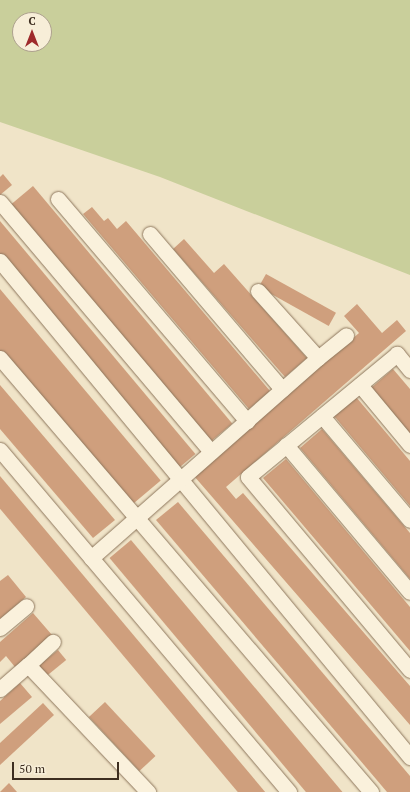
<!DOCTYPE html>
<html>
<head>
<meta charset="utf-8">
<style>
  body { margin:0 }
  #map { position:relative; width:410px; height:792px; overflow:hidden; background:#f0e4c8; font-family:"PT Serif",serif }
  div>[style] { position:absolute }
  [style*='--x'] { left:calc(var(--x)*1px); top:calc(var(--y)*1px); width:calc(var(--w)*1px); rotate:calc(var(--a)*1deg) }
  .green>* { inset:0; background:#c9cf9b }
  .building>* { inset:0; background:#cf9f7d; transform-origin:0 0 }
  .roads { filter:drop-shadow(0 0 1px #8d765c) drop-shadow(0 0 1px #8d765c) }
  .minor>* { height:15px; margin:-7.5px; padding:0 7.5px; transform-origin:7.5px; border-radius:7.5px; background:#faf1dc }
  span { translate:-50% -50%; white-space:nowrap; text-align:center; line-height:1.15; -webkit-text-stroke:4px #f7eed8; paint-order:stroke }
  .north { position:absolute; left:12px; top:12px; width:40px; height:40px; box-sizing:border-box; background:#f7eed8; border:1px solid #ada18e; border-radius:50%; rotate:0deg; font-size:11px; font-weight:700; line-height:16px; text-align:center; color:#3d2e20 }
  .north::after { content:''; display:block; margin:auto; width:14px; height:18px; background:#9e2a2b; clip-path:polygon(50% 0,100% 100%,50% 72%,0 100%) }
  .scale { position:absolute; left:12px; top:762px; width:107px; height:18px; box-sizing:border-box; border:2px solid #3d2e20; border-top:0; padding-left:5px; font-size:12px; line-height:14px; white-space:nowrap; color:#3d2e20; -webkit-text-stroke:3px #f7eed8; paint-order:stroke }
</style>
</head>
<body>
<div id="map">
  <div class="green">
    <i style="clip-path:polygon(evenodd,0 0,410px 0,410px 275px,160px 177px,0 122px,0 0,20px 20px,44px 20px,44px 44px,20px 44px,20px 20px)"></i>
  </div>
  <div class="building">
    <i style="clip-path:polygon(3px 174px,12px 185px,0 195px,0 177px)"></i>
    <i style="left:33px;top:186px;width:310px;height:28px;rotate:50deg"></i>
    <i style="clip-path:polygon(92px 207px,104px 221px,108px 218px,117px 229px,126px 221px,270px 391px,249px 409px,83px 214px)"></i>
    <i style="left:0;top:221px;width:304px;height:21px;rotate:50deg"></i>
    <i style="clip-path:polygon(184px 239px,214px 273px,224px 264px,307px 358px,285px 377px,173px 249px)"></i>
    <i style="left:266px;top:274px;width:80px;height:15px;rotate:29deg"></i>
    <i style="left:0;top:289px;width:250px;height:43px;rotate:50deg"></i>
    <i style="clip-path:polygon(357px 304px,382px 333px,397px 320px,406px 331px,226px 487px,236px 499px,243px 493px,410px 686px,410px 725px,194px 476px,359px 333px,344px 316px)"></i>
    <i style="clip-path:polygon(393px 369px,410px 389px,410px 434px,371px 388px)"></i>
    <i style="clip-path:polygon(0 385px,115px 520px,93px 538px,0 429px)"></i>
    <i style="clip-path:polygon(356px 397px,410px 461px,410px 506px,334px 416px)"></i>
    <i style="clip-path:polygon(322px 429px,410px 533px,410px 579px,300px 448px)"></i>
    <i style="clip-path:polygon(286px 459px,410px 607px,410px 651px,263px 478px)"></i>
    <i style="left:0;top:476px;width:415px;height:21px;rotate:50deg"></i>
    <i style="clip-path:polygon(178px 502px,410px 776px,410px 792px,387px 792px,156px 520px)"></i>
    <i style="left:131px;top:540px;width:331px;height:28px;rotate:50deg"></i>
    <i style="clip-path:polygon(8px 575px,26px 597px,0 619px,0 581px)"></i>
    <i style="clip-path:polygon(33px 613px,52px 635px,15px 667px,6px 656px,0 662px,0 642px)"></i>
    <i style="left:58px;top:650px;width:13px;height:26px;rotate:51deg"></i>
    <i style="clip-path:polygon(20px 683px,32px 697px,0 724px,0 701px)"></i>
    <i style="left:105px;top:702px;width:74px;height:22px;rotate:47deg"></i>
    <i style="clip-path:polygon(43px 703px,54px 715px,0 765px,0 743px)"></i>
    <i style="clip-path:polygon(9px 783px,17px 792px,0 792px)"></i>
  </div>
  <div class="roads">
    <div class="minor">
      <i style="--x:58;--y:199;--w:292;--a:49.6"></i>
      <i style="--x:0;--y:202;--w:327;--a:49.8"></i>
      <i style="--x:150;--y:234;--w:204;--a:49.6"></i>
      <i style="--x:0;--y:261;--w:644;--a:50.42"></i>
      <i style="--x:0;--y:358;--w:571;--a:49.47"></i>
      <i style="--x:318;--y:358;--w:36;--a:-39"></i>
      <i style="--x:410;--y:370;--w:21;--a:-129"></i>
      <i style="--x:397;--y:354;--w:193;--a:140.5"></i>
      <i style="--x:248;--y:477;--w:252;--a:50"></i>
      <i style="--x:360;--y:385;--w:78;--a:50.2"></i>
      <i style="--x:322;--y:416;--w:136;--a:49.8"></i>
      <i style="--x:286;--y:445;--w:192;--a:49.9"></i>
      <i style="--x:0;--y:450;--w:448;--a:49.8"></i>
      <i style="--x:91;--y:558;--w:303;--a:-41.4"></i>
      <i style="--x:318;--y:358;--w:90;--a:-131.8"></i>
      <i style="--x:0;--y:628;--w:34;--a:-40"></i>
      <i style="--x:28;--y:665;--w:34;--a:-43"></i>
      <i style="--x:0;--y:689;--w:37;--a:-41"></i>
      <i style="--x:28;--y:665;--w:175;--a:46.6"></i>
    </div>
  </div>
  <div class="north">С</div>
  <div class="scale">50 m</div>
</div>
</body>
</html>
